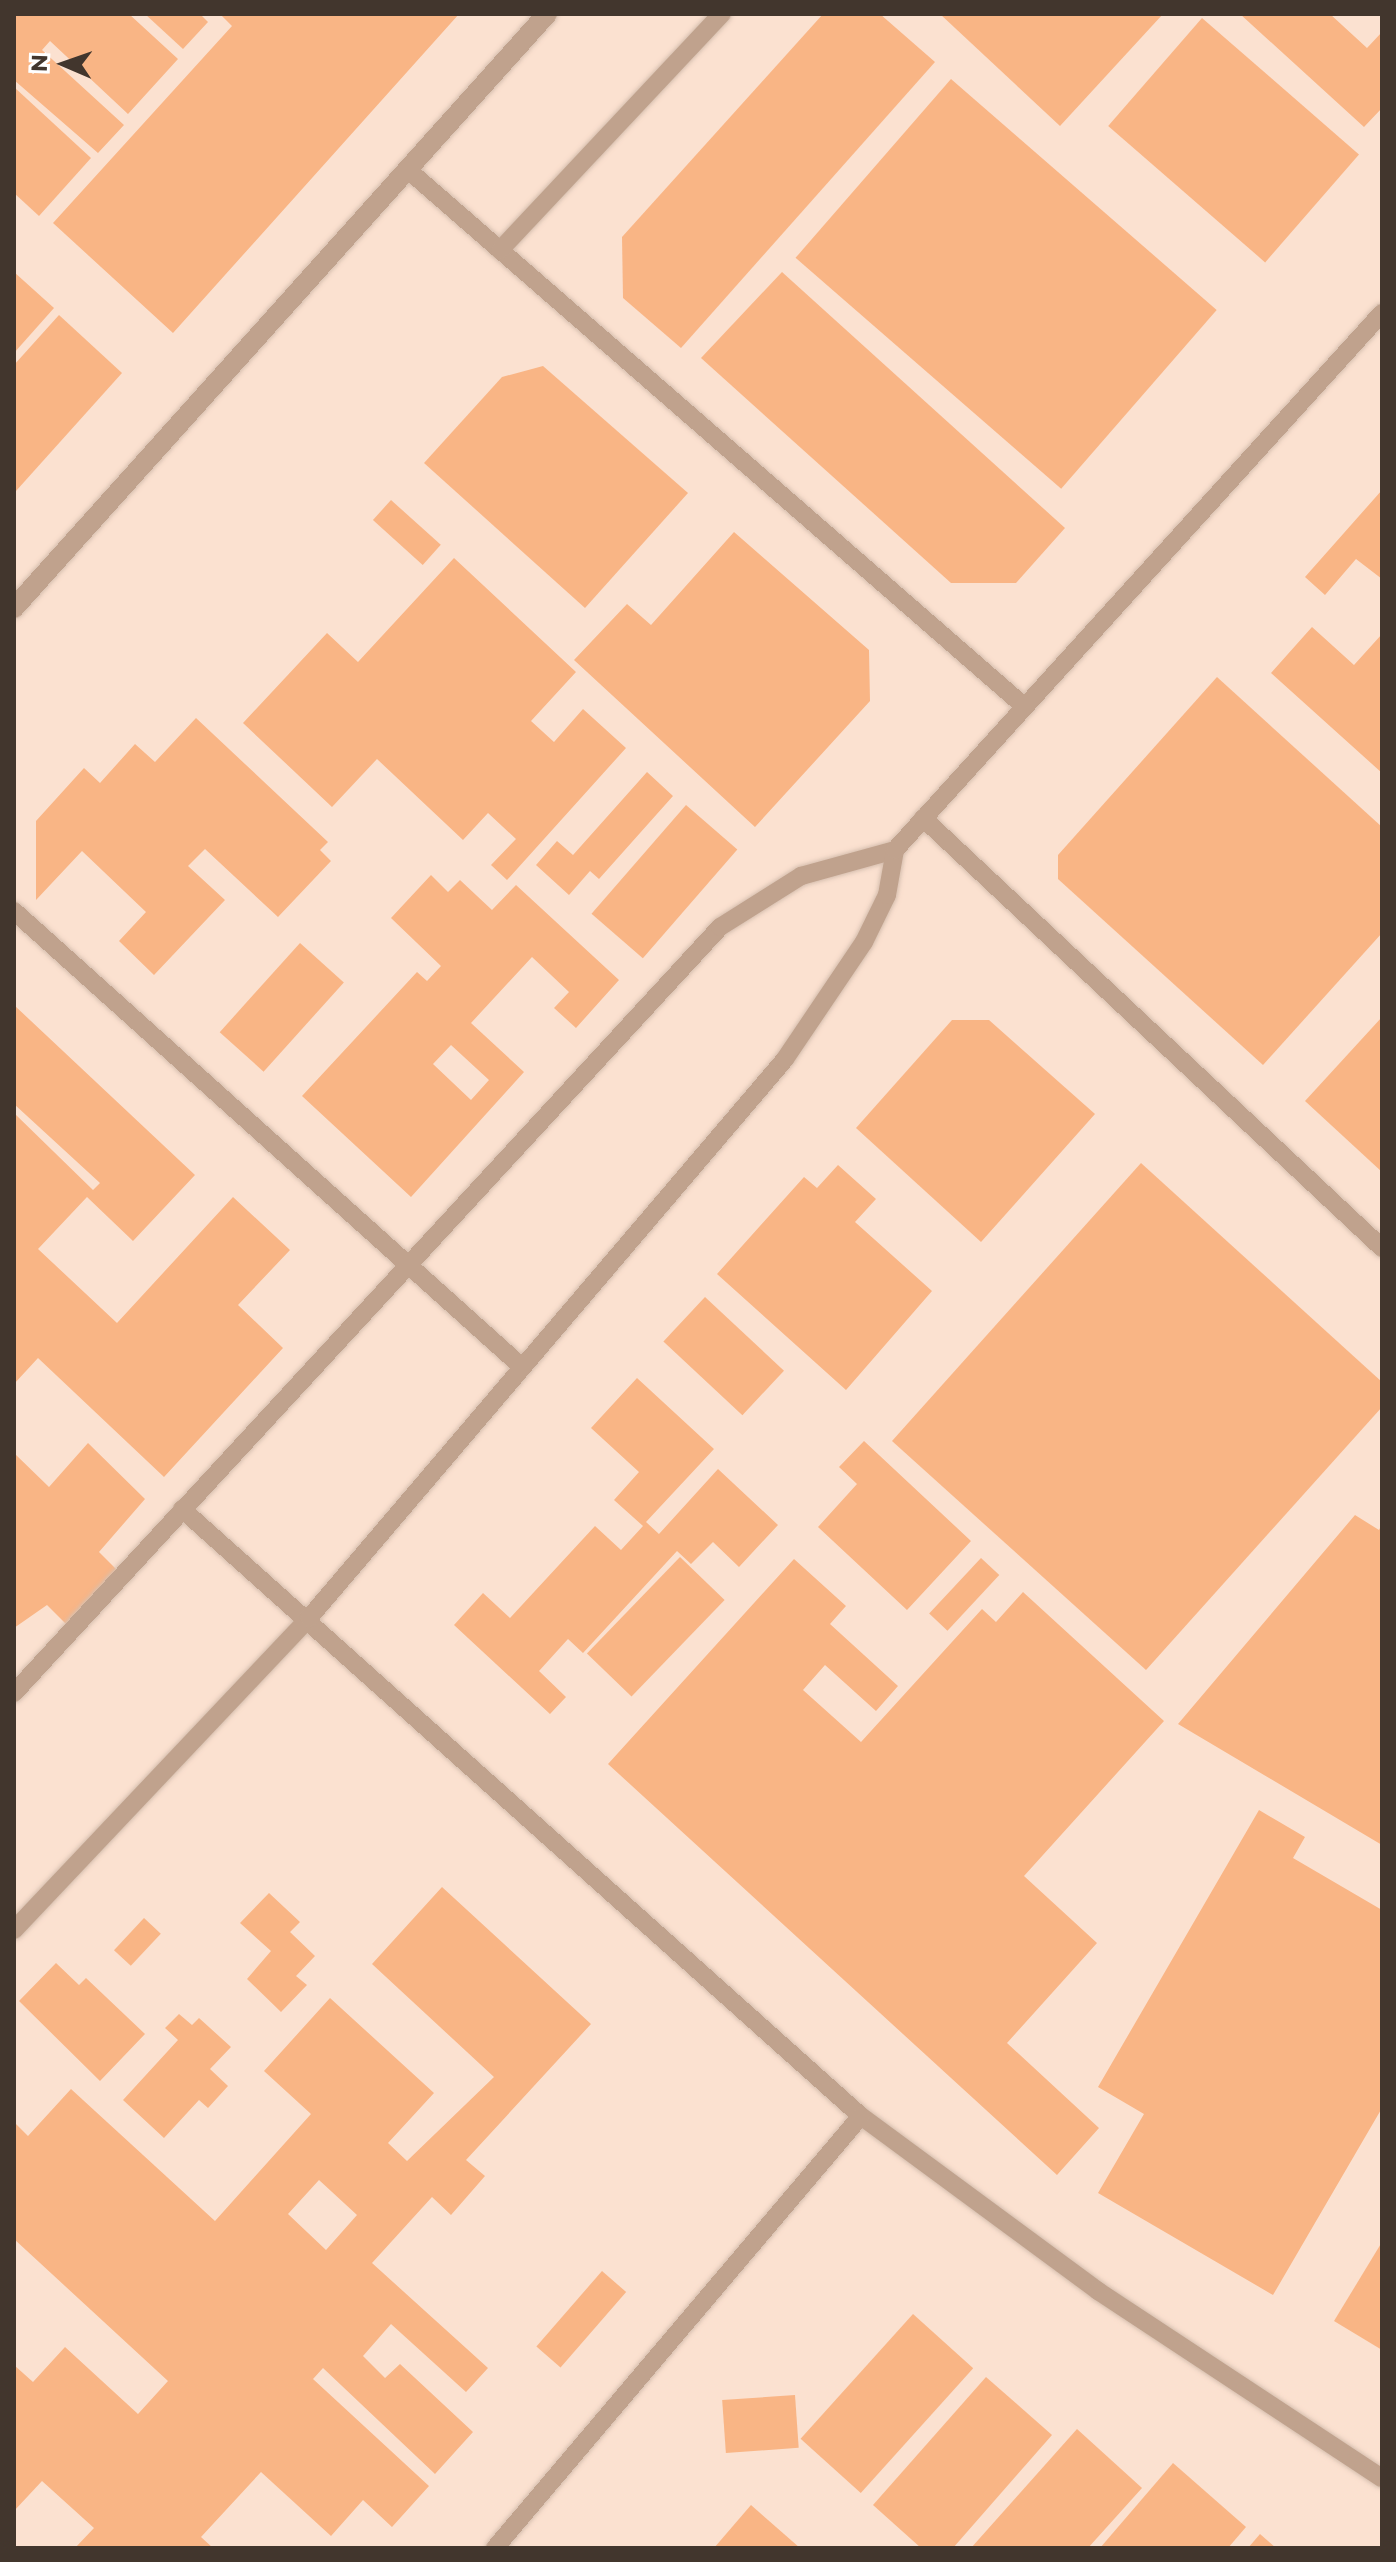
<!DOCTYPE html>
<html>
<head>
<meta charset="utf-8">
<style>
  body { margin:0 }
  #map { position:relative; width:1396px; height:2562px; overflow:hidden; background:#fbe1d0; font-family:Montserrat,sans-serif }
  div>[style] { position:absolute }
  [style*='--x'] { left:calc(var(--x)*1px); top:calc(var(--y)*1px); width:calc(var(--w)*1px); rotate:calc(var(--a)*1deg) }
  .building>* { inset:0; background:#f9b585; transform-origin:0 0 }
  .roads { filter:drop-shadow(0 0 2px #d6bfaf) drop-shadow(0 0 2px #d6bfaf) }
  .service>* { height:18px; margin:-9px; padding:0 9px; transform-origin:9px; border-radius:9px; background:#c0a28d }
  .minor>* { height:20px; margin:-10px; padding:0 10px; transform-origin:10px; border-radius:10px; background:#c0a28d }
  span { translate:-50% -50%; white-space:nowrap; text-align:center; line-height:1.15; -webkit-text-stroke:8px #fff; paint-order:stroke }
  .frame { position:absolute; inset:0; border:16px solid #42362d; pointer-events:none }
  .north { position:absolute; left:24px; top:24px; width:80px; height:80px; -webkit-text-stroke:6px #fff; paint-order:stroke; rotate:272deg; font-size:22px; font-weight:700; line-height:32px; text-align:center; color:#42362d }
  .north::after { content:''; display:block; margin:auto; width:28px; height:36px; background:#42362d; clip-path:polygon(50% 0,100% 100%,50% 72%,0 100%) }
</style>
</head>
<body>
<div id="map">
  <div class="building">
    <i style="clip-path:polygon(14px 14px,129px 14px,178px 59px,128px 114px,50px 41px,42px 50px,124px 125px,98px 153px,14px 80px)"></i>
    <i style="clip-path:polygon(145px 14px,200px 14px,208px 22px,183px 49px)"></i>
    <i style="clip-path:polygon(220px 14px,459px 14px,173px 333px,53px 223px,232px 26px)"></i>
    <i style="clip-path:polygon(823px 14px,880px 14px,935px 62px,681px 348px,623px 298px,622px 237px)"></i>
    <i style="clip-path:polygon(940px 14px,1163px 14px,1060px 126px)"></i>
    <i style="clip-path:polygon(1240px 14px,1330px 14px,1367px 48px,1382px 32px,1382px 108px,1364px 127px)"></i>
    <i style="left:1202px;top:18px;width:208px;height:143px;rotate:41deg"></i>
    <i style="left:951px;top:79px;width:352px;height:237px;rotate:41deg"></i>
    <i style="clip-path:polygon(14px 87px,91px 158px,39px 216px,14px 193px)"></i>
    <i style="clip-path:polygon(14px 272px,54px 308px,14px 353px)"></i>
    <i style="clip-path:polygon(782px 272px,1065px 528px,1016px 583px,951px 583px,701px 358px)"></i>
    <i style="clip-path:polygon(59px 315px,122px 373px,16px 491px,14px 365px)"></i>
    <i style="clip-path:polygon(543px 366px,688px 493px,585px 608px,424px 463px,502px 377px)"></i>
    <i style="clip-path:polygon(1382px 490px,1382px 579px,1356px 559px,1325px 595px,1305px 577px)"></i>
    <i style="left:391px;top:500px;width:67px;height:27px;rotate:42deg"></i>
    <i style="clip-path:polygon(734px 532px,869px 650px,870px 701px,755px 827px,574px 660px,627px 604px,651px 625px)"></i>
    <i style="clip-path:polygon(454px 558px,576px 672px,531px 721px,554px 742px,583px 709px,626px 748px,507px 880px,491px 865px,516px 839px,488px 813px,463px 840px,377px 759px,332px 807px,243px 723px,327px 633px,358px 662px)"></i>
    <i style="clip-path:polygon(1312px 627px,1354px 665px,1382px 634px,1382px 773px,1271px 673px)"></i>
    <i style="clip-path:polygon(1217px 677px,1382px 827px,1382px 933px,1263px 1065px,1058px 879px,1058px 855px)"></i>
    <i style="clip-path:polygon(196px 718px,328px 842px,320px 850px,331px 861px,278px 917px,205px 849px,188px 866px,225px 900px,154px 975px,119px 941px,146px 912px,82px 851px,36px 900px,36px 821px,84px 768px,100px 783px,135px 744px,155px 762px)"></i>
    <i style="clip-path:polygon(647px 772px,673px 796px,599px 879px,590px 871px,569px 895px,536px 865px,557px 841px,573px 855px)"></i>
    <i style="left:686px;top:805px;width:68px;height:144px;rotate:41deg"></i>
    <i style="clip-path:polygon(evenodd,431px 875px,448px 892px,460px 880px,492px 910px,516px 885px,619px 980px,576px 1028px,554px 1008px,569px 992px,532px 957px,471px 1023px,524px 1072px,411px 1197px,302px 1096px,417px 972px,427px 981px,441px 966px,391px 918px,431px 875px,451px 1045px,489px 1080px,471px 1100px,433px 1064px,451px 1045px)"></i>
    <i style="left:300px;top:943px;width:59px;height:120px;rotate:42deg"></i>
    <i style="clip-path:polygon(14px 1005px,195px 1175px,133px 1241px,87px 1197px,38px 1249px,117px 1323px,233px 1197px,290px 1250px,238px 1305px,283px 1348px,164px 1477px,38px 1358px,14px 1384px,14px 1113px,93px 1190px,100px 1183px,14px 1104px)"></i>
    <i style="clip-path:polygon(1382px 1017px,1382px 1172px,1305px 1101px)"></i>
    <i style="clip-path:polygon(952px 1020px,989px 1020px,1095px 1114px,981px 1242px,856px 1128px)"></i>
    <i style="clip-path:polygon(1141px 1163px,1382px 1382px,1382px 1407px,1146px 1670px,892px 1441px)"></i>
    <i style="clip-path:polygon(838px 1165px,876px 1199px,855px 1222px,932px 1291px,846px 1390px,717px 1274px,804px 1177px,817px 1188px)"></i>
    <i style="left:705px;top:1297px;width:108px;height:61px;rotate:43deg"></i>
    <i style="clip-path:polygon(637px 1378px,714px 1449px,646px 1522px,659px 1534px,718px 1469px,778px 1525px,739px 1567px,713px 1542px,691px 1564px,677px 1551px,583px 1653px,568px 1639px,539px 1671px,566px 1697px,550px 1714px,454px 1625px,483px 1593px,510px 1618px,595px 1526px,621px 1550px,643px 1526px,614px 1500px,639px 1472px,591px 1428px)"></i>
    <i style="clip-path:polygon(864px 1441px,971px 1541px,907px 1610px,818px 1527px,857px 1484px,839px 1467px)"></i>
    <i style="clip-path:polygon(88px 1443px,145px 1499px,99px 1552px,119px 1572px,67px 1625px,47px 1605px,14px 1628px,14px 1453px,49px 1487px)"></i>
    <i style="clip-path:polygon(1355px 1515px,1379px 1530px,1382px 1524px,1382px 1845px,1178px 1724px)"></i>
    <i style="left:680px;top:1557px;width:62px;height:134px;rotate:44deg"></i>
    <i style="left:981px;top:1558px;width:25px;height:76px;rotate:43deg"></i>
    <i style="clip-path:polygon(794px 1559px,846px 1606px,830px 1624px,898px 1686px,876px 1711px,825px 1665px,803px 1690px,861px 1742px,982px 1609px,996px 1622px,1023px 1592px,1164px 1721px,1024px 1876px,1097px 1943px,1007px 2043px,1099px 2128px,1057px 2175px,608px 1764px)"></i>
    <i style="clip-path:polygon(1259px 1810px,1305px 1837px,1293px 1858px,1382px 1910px,1382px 2108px,1273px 2295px,1098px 2193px,1144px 2114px,1098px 2087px)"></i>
    <i style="clip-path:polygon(evenodd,442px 1887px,591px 2024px,466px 2160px,485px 2176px,451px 2215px,432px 2197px,372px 2263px,488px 2368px,466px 2392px,391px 2324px,363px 2356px,385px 2378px,400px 2364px,473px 2432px,435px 2474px,323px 2368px,313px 2379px,429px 2486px,392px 2527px,363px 2500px,331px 2536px,261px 2472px,201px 2537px,213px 2548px,75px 2548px,94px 2528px,42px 2481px,14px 2511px,14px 2365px,33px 2382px,65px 2347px,138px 2414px,168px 2381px,14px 2239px,14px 2122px,28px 2136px,71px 2089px,215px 2221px,311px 2114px,264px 2071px,330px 1998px,434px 2093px,388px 2143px,407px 2161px,494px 2077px,372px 1964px,442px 1887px,319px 2180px,357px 2215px,326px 2250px,288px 2214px,319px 2180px)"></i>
    <i style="clip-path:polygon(269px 1893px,300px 1922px,290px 1932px,315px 1956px,296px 1976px,307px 1985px,281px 2012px,247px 1979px,271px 1951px,240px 1923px)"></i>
    <i style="left:144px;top:1918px;width:23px;height:44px;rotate:43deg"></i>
    <i style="clip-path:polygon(56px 1963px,79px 1985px,86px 1978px,145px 2034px,100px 2081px,19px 2001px)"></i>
    <i style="clip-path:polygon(179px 2014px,192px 2025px,199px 2018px,231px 2047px,210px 2069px,228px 2086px,208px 2108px,199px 2100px,164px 2138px,123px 2100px,178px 2040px,165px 2028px)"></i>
    <i style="clip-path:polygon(1382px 2242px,1382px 2350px,1334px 2321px)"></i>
    <i style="left:602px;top:2271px;width:32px;height:100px;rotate:41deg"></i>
    <i style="left:913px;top:2314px;width:81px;height:168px;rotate:42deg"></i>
    <i style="clip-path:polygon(986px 2377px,1052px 2435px,953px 2548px,921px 2548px,873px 2505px)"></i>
    <i style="left:795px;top:2395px;width:53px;height:73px;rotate:86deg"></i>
    <i style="clip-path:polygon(1077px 2429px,1142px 2488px,1088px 2548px,971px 2548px)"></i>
    <i style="clip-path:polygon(1173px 2463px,1246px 2527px,1228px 2548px,1100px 2548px)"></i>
    <i style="clip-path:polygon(751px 2505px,800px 2548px,714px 2548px)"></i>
    <i style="clip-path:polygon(1260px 2534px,1276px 2548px,1248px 2548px)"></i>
  </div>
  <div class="roads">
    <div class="service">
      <i style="--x:407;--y:169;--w:819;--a:41.04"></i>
      <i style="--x:500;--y:250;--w:324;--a:-46.8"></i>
      <i style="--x:923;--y:818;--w:629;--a:43.13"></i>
      <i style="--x:14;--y:911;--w:681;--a:41.91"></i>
      <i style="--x:182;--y:1509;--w:911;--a:41.8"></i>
      <i style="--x:861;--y:2116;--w:295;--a:36.4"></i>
      <i style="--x:1098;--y:2291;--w:340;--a:33.4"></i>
      <i style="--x:14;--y:1693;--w:1042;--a:-47.33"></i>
      <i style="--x:720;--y:927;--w:96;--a:-32.2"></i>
      <i style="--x:801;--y:876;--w:98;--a:-15.5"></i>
      <i style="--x:14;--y:1930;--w:429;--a:-46.6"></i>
      <i style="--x:309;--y:1618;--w:734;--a:-49.58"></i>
      <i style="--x:785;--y:1059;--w:141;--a:-56"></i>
      <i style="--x:864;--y:942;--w:52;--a:-63.9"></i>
      <i style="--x:887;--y:895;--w:46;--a:-79.9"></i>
      <i style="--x:895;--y:850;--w:725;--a:-47.8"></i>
      <i style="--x:495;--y:2548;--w:566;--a:-49.73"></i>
    </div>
    <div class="minor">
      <i style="--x:14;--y:608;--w:798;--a:-48.1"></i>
    </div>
  </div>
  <div class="frame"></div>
  <div class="north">N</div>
</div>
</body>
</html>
